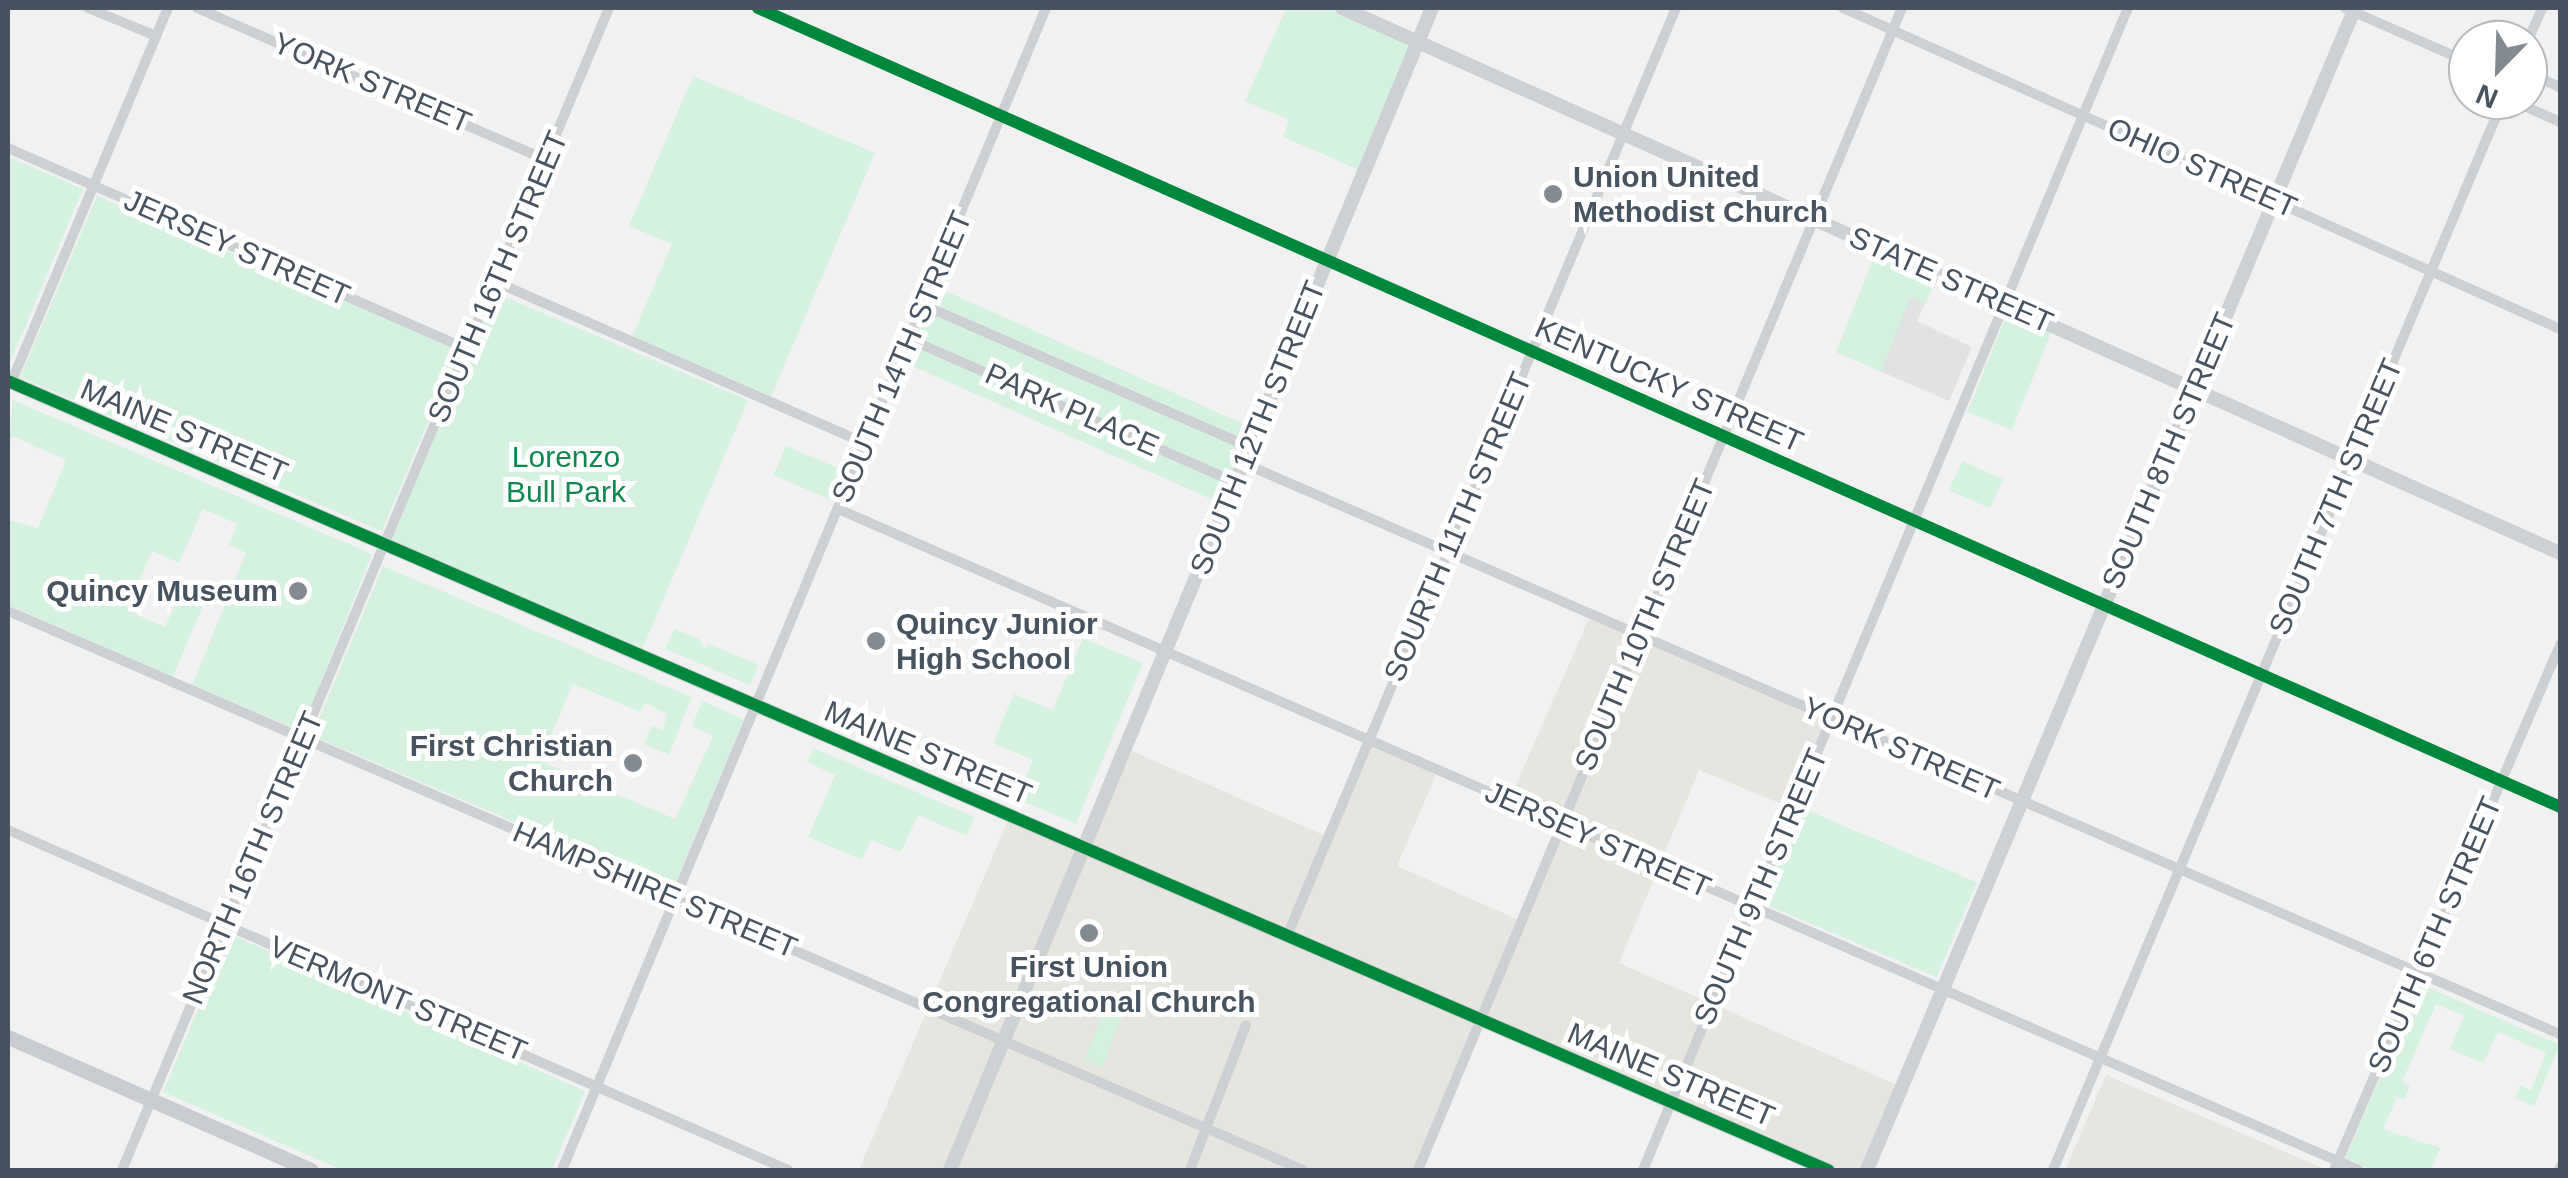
<!DOCTYPE html>
<html>
<head>
<meta charset="utf-8">
<style>
  body { margin:0 }
  #map { position:relative; width:2568px; height:1178px; overflow:hidden; background:#f2f1f1; font-family:Helvetica,sans-serif }
  div>[style] { position:absolute }
  [style*='--x'] { left:calc(var(--x)*1px); top:calc(var(--y)*1px); width:calc(var(--w)*1px); rotate:calc(var(--a)*1deg) }
  .commercial>* { inset:0; background:#e6e5df }
  .education>* { inset:0; background:#e3e2e3 }
  .green>* { inset:0; background:#d5f2e1; transform-origin:0 0 }
  .street>* { height:10px; margin:-5px; padding:0 5px; transform-origin:5px; border-radius:5px; background:#cdd0d2 }
  .secondary>* { height:14px; margin:-7px; padding:0 7px; transform-origin:7px; border-radius:7px; background:#ced1d4 }
  .primary>* { height:15px; margin:-7.5px; padding:0 7.5px; transform-origin:7.5px; border-radius:7.5px; background:#c8ccd0 }
  .cycleway>* { height:12px; margin:-6px; padding:0 6px; transform-origin:6px; border-radius:6px; background:#00873e }
  .dots>* { width:28px; height:28px; translate:-50% -50%; box-sizing:border-box; border:5px solid #fff; border-radius:50% }
  span { translate:-50% -50%; white-space:nowrap; text-align:center; line-height:1.15; -webkit-text-stroke:10px #fff; paint-order:stroke }
  .street-label { font-size:30px; color:#47535f }
  .poi-label { font-size:30px; color:#47535f; font-weight:700 }
  .left { translate:0 -50%; text-align:left }
  .right { translate:-100% -50%; text-align:right }
  .park-label { font-size:30px; color:#118750 }
  .frame { position:absolute; inset:0; border:10px solid #47535f; pointer-events:none }
  .north { position:absolute; left:2448px; top:20px; width:100px; height:100px; box-sizing:border-box; background:#fff; border:2px solid #b5babf; border-radius:50%; rotate:203deg; font-size:28px; font-weight:700; line-height:40px; text-align:center; color:#47535f }
  .north::after { content:''; display:block; margin:auto; width:35px; height:45px; background:#838a92; clip-path:polygon(50% 0,100% 100%,50% 72%,0 100%) }
</style>
</head>
<body>
<div id="map">
  <div class="commercial">
    <i style="clip-path:polygon(1591px 614px,1831px 718px,1794px 809px,1699px 770px,1619px 963px,1902px 1087px,1867px 1170px,1828px 1170px,1481px 1020px,1418px 1170px,859px 1170px,1010px 816px,1084px 847px,1125px 748px,1328px 837px,1369px 740px,1438px 770px,1397px 866px,1521px 921px,1562px 824px,1509px 801px)"></i>
    <i style="clip-path:polygon(2106px 1075px,2325px 1169px,2065px 1170px)"></i>
  </div>
  <div class="education">
    <i style="clip-path:polygon(1875px 255px,1935px 281px,1917px 321px,1972px 347px,1949px 401px,1836px 352px)"></i>
  </div>
  <div class="green">
    <i style="clip-path:polygon(1286px 8px,1334px 8px,1415px 42px,1359px 170px,1283px 137px,1289px 120px,1245px 101px)"></i>
    <i style="clip-path:polygon(693px 76px,875px 153px,771px 397px,632px 337px,672px 244px,629px 226px)"></i>
    <i style="clip-path:polygon(8px 157px,83px 189px,8px 367px)"></i>
    <i style="left:97px;top:196px;width:393px;height:197px;rotate:23deg"></i>
    <i style="clip-path:polygon(1875px 255px,1935px 281px,1926px 304px,1910px 298px,1881px 372px,1836px 352px)"></i>
    <i style="left:932px;top:285px;width:356px;height:82px;rotate:24deg"></i>
    <i style="left:493px;top:292px;width:277px;height:276px;rotate:23deg"></i>
    <i style="left:2007px;top:314px;width:48px;height:106px;rotate:22deg"></i>
    <i style="clip-path:polygon(13px 400px,372px 554px,301px 731px,192px 685px,246px 553px,229px 545px,237px 524px,203px 509px,179px 563px,152px 551px,135px 591px,143px 595px,135px 614px,165px 627px,185px 581px,209px 591px,173px 677px,8px 605px,8px 520px,38px 528px,66px 460px,12px 436px,8px 446px)"></i>
    <i style="left:786px;top:446px;width:61px;height:32px;rotate:23deg"></i>
    <i style="left:1962px;top:461px;width:45px;height:32px;rotate:24deg"></i>
    <i style="clip-path:polygon(383px 566px,692px 697px,669px 755px,644px 744px,652px 726px,663px 730px,667px 714px,645px 703px,640px 712px,573px 684px,540px 761px,675px 819px,713px 736px,692px 726px,702px 701px,744px 719px,673px 889px,312px 736px)"></i>
    <i style="clip-path:polygon(674px 629px,701px 640px,704px 649px,707px 643px,759px 665px,750px 685px,665px 649px)"></i>
    <i style="clip-path:polygon(1083px 638px,1143px 663px,1076px 824px,1017px 799px,1033px 760px,993px 743px,1014px 694px,1053px 710px)"></i>
    <i style="clip-path:polygon(813px 748px,975px 817px,967px 836px,918px 815px,901px 852px,871px 840px,862px 860px,808px 837px,835px 775px,807px 762px)"></i>
    <i style="left:1802px;top:808px;width:190px;height:103px;rotate:23deg"></i>
    <i style="clip-path:polygon(230px 934px,585px 1091px,552px 1170px,342px 1170px,163px 1092px)"></i>
    <i style="clip-path:polygon(2420px 984px,2560px 1045px,2534px 1106px,2515px 1098px,2520px 1086px,2531px 1090px,2546px 1053px,2498px 1032px,2483px 1063px,2450px 1049px,2464px 1016px,2436px 1004px,2402px 1082px,2410px 1086px,2404px 1100px,2397px 1097px,2383px 1129px,2440px 1148px,2431px 1170px,2372px 1170px,2345px 1159px)"></i>
    <i style="left:1104px;top:1010px;width:19px;height:54px;rotate:21deg"></i>
  </div>
  <div class="street">
    <i style="--x:88;--y:8;--w:74;--a:22.4"></i>
    <i style="--x:197;--y:8;--w:382;--a:23.5"></i>
    <i style="--x:758;--y:8;--w:1971;--a:23.91"></i>
    <i style="--x:1843;--y:8;--w:786;--a:24.12"></i>
    <i style="--x:2345;--y:8;--w:134;--a:23.7"></i>
    <i style="--x:2528;--y:40;--w:35;--a:-66"></i>
    <i style="--x:2528;--y:73;--w:35;--a:24"></i>
    <i style="--x:2511;--y:100;--w:54;--a:24.2"></i>
    <i style="--x:8;--y:148;--w:501;--a:23.65"></i>
    <i style="--x:496;--y:282;--w:403;--a:23.6"></i>
    <i style="--x:923;--y:305;--w:357;--a:23.5"></i>
    <i style="--x:909;--y:339;--w:356;--a:23.7"></i>
    <i style="--x:11;--y:383;--w:407;--a:-67.3"></i>
    <i style="--x:1243;--y:463;--w:1435;--a:23.44"></i>
    <i style="--x:838;--y:509;--w:1658;--a:23.5"></i>
    <i style="--x:8;--y:611;--w:1410;--a:23.35"></i>
    <i style="--x:8;--y:830;--w:851;--a:23.55"></i>
    <i style="--x:1287;--y:936;--w:1006;--a:-67.26"></i>
    <i style="--x:122;--y:1170;--w:1260;--a:-67.26"></i>
    <i style="--x:562;--y:1170;--w:1259;--a:-67.39"></i>
    <i style="--x:1190;--y:1170;--w:155;--a:-68.9"></i>
    <i style="--x:1418;--y:1170;--w:1259;--a:-67.39"></i>
    <i style="--x:1643;--y:1170;--w:1259;--a:-67.35"></i>
    <i style="--x:2053;--y:1170;--w:1161;--a:-67.19"></i>
    <i style="--x:2334;--y:1170;--w:572;--a:-66.71"></i>
    <i style="--x:2559;--y:1170;--w:3;--a:-72"></i>
  </div>
  <div class="secondary">
    <i style="--x:1342;--y:8;--w:1334;--a:24.11"></i>
    <i style="--x:8;--y:381;--w:1984;--a:23.44"></i>
    <i style="--x:950;--y:1170;--w:1258;--a:-67.47"></i>
    <i style="--x:1867;--y:1170;--w:1260;--a:-67.22"></i>
  </div>
  <div class="primary">
    <i style="--x:8;--y:1037;--w:331;--a:23.7"></i>
  </div>
  <div class="cycleway">
    <i style="--x:758;--y:8;--w:1971;--a:23.91"></i>
    <i style="--x:8;--y:381;--w:1984;--a:23.44"></i>
  </div>
  <div class="dots">
    <i style="left:1553px;top:194px;background:#838a92"></i>
    <i style="left:298px;top:591px;background:#838a92"></i>
    <i style="left:876px;top:641px;background:#838a92"></i>
    <i style="left:633px;top:763px;background:#838a92"></i>
    <i style="left:1089px;top:933px;background:#838a92"></i>
  </div>
  <div class="street-label">
    <span style="left:372px;top:83px;rotate:23deg">YORK STREET</span>
    <span style="left:2202px;top:168px;rotate:24deg">OHIO STREET</span>
    <span style="left:237px;top:248px;rotate:24deg">JERSEY STREET</span>
    <span style="left:498px;top:277px;rotate:-67deg">SOUTH 16TH STREET</span>
    <span style="left:1951px;top:280px;rotate:24deg">STATE STREET</span>
    <span style="left:902px;top:357px;rotate:-67deg">SOUTH 14TH STREET</span>
    <span style="left:1669px;top:385px;rotate:24deg">KENTUCKY STREET</span>
    <span style="left:1072px;top:410px;rotate:24deg">PARK PLACE</span>
    <span style="left:1258px;top:428px;rotate:-68deg">SOUTH 12TH STREET</span>
    <span style="left:184px;top:431px;rotate:23deg">MAINE STREET</span>
    <span style="left:2169px;top:451px;rotate:-67deg">SOUTH 8TH STREET</span>
    <span style="left:2336px;top:497px;rotate:-67deg">SOUTH 7TH STREET</span>
    <span style="left:1458px;top:527px;rotate:-67deg">SOURTH 11TH STREET</span>
    <span style="left:1645px;top:625px;rotate:-67deg">SOUTH 10TH STREET</span>
    <span style="left:1901px;top:749px;rotate:24deg">YORK STREET</span>
    <span style="left:928px;top:753px;rotate:23deg">MAINE STREET</span>
    <span style="left:1598px;top:840px;rotate:24deg">JERSEY STREET</span>
    <span style="left:253px;top:858px;rotate:-67deg">NORTH 16TH STREET</span>
    <span style="left:1761px;top:887px;rotate:-67deg">SOUTH 9TH STREET</span>
    <span style="left:655px;top:890px;rotate:23deg">HAMPSHIRE STREET</span>
    <span style="left:2435px;top:935px;rotate:-67deg">SOUTH 6TH STREET</span>
    <span style="left:398px;top:999px;rotate:23deg">VERMONT STREET</span>
    <span style="left:1671px;top:1075px;rotate:23deg">MAINE STREET</span>
  </div>
  <div class="poi-label">
    <span class="left" style="left:1573px;top:194px">Union United<br>Methodist Church</span>
    <span class="right" style="left:278px;top:591px">Quincy Museum</span>
    <span class="left" style="left:896px;top:641px">Quincy Junior<br>High School</span>
    <span class="right" style="left:613px;top:763px">First Christian<br>Church</span>
    <span style="left:1089px;top:984px">First Union<br>Congregational Church</span>
  </div>
  <div class="park-label">
    <span style="left:566px;top:474px">Lorenzo<br>Bull Park</span>
  </div>
  <div class="frame"></div>
  <div class="north">N</div>
</div>
</body>
</html>
